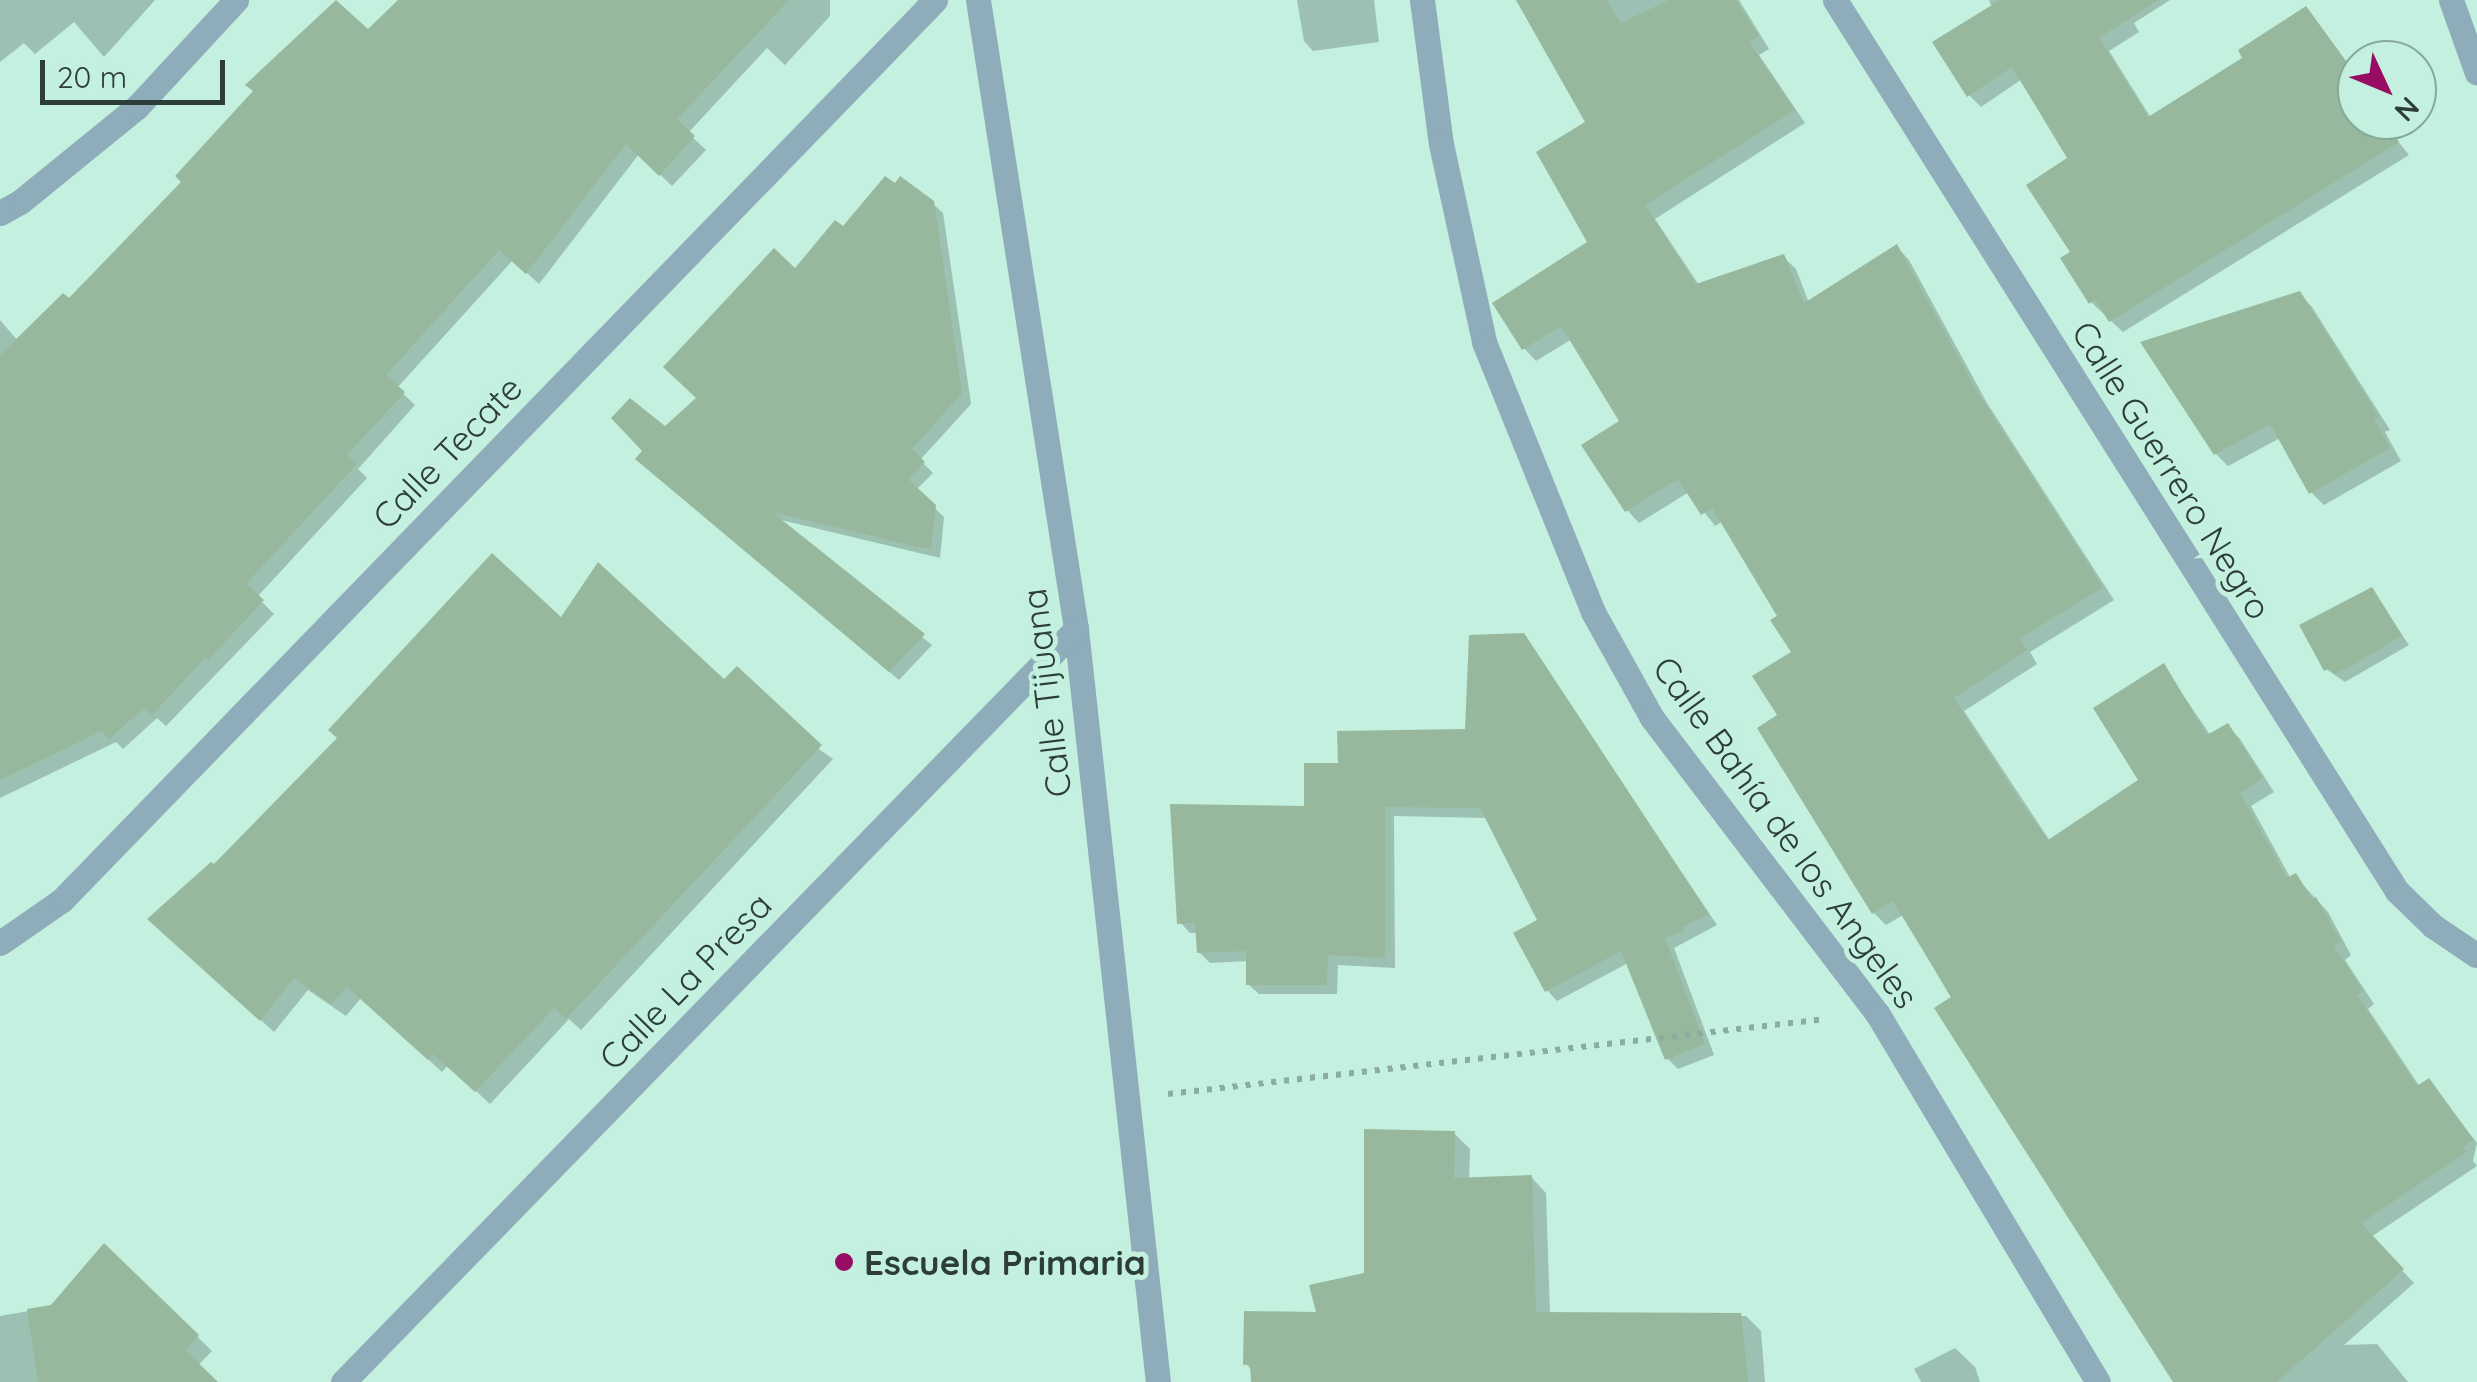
<!DOCTYPE html>
<html>
<head>
<meta charset="utf-8">
<style>
  body { margin:0 }
  #map { position:relative; width:2477px; height:1382px; overflow:hidden; background:#c3f0df; font-family:Quicksand,sans-serif }
  div>[style] { position:absolute }
  [style*='--x'] { left:calc(var(--x)*1px); top:calc(var(--y)*1px); width:calc(var(--w)*1px); rotate:calc(var(--a)*1deg) }
  .shadow>* { inset:0; background:#0003 }
  .building>* { inset:0; background:#97b89d }
  .path>* { height:6px; margin-top:-3px; transform-origin:0; background:repeating-linear-gradient(90deg,#8aad9f 0 5px,transparent 0 13px) }
  .minor>* { height:25px; margin:-12.5px; padding:0 12.5px; transform-origin:12.5px; border-radius:12.5px; background:#8facbb }
  .dots>* { width:28px; height:28px; translate:-50% -50%; box-sizing:border-box; border:5px solid #c3f0df; border-radius:50% }
  span { translate:-50% -50%; white-space:nowrap; text-align:center; line-height:1.15; -webkit-text-stroke:10px #c3f0df; paint-order:stroke }
  .street-label { font-size:35px; color:#2c3e37 }
  .poi-label { font-size:35px; color:#2c3e37; font-weight:700 }
  .left { translate:0 -50%; text-align:left }
  .north { position:absolute; left:2337px; top:40px; width:100px; height:100px; box-sizing:border-box; background:#c3f0df; border:2px solid #87a99c; border-radius:50%; rotate:134deg; font-size:28px; font-weight:700; line-height:40px; text-align:center; color:#2c3e37 }
  .north::after { content:''; display:block; margin:auto; width:35px; height:45px; background:#970d63; clip-path:polygon(50% 0,100% 100%,50% 72%,0 100%) }
  .scale { position:absolute; left:40px; top:60px; width:185px; height:45px; box-sizing:border-box; border:5px solid #2c3e37; border-top:0; padding-left:12px; font-size:30px; line-height:35px; white-space:nowrap; color:#2c3e37; -webkit-text-stroke:8px #c3f0df; paint-order:stroke }
</style>
</head>
<body>
<div id="map">
  <div class="shadow">
    <i style="clip-path:polygon(0 0,155px 0,104px 57px,74px 22px,35px 54px,24px 43px,0 62px)"></i>
    <i style="clip-path:polygon(414px 0,830px 0,830px 16px,785px 65px,767px 48px,688px 133px,706px 150px,672px 186px,639px 154px,539px 284px,513px 260px,397px 388px,415px 405px,358px 469px,367px 478px,257px 597px,274px 614px,166px 726px,157px 718px,123px 749px,116px 742px,0 798px,0 320px,18px 341px,69px 302px,184px 182px,255px 92px,249px 85px,280px 52px,283px 55px,368px 32px)"></i>
    <i style="clip-path:polygon(1297px 0,1374px 0,1379px 42px,1313px 51px,1304px 41px)"></i>
    <i style="clip-path:polygon(1516px 0,1739px 0,1769px 49px,1759px 55px,1805px 123px,1655px 219px,1699px 285px,1783px 257px,1796px 269px,1809px 303px,1897px 247px,1909px 260px,1987px 403px,2114px 600px,2030px 652px,2037px 664px,1964px 711px,2050px 841px,2141px 781px,2163px 666px,2211px 736px,2228px 726px,2240px 739px,2274px 792px,2251px 806px,2291px 879px,2295px 876px,2328px 912px,2351px 955px,2345px 960px,2374px 1004px,2368px 1009px,2420px 1087px,2428px 1081px,2477px 1143px,2473px 1161px,2477px 1166px,2371px 1237px,2414px 1283px,2344px 1345px,2377px 1344px,2408px 1382px,2175px 1382px,1903px 915px,1886px 925px,1874px 913px,1780px 716px,1794px 652px,1781px 616px,1723px 521px,1715px 526px,1689px 492px,1639px 523px,1627px 510px,1622px 421px,1572px 339px,1536px 361px,1524px 348px,1590px 243px,1589px 123px)"></i>
    <i style="clip-path:polygon(1989px 0,2170px 0,2134px 23px,2139px 32px,2109px 51px,2151px 118px,2246px 58px,2306px 9px,2357px 85px,2357px 120px,2381px 120px,2409px 155px,2123px 332px,2091px 302px,2073px 253px,2071px 158px,2022px 79px,1981px 107px,1969px 95px,1992px 8px)"></i>
    <i style="clip-path:polygon(932px 203px,943px 213px,971px 404px,920px 460px,933px 473px,916px 490px,944px 517px,940px 558px,777px 519px,932px 645px,899px 680px,648px 468px,665px 429px,699px 398px,795px 271px,844px 230px)"></i>
    <i style="clip-path:polygon(2300px 294px,2312px 307px,2390px 430px,2385px 432px,2401px 461px,2324px 505px,2311px 492px,2280px 438px,2228px 466px,2215px 453px)"></i>
    <i style="clip-path:polygon(2371px 590px,2409px 645px,2345px 682px,2326px 669px)"></i>
    <i style="clip-path:polygon(561px 621px,725px 683px,833px 759px,581px 1030px,569px 1019px,490px 1104px,448px 1065px,442px 1072px,361px 998px,346px 1016px,308px 990px,274px 1032px,164px 932px,214px 868px)"></i>
    <i style="clip-path:polygon(1523px 636px,1717px 925px,1674px 948px,1714px 1055px,1678px 1069px,1667px 1058px,1628px 963px,1557px 1001px,1547px 990px,1541px 921px,1487px 818px,1394px 816px,1395px 968px,1338px 965px,1337px 994px,1259px 994px,1248px 984px,1249px 961px,1210px 963px,1199px 952px,1198px 933px,1190px 933px,1180px 922px,1306px 809px,1340px 765px,1468px 732px)"></i>
    <i style="clip-path:polygon(1454px 1133px,1470px 1149px,1469px 1180px,1531px 1177px,1546px 1193px,1550px 1315px,1746px 1316px,1761px 1331px,1765px 1382px,1254px 1382px,1253px 1371px,1246px 1364px,1319px 1314px,1366px 1275px)"></i>
    <i style="clip-path:polygon(104px 1246px,212px 1351px,182px 1382px,0 1382px,0 1316px,52px 1307px)"></i>
    <i style="clip-path:polygon(1955px 1348px,1975px 1367px,1980px 1382px,1921px 1382px,1914px 1369px)"></i>
  </div>
  <div class="building">
    <i style="clip-path:polygon(336px 0,368px 29px,398px 0,789px 0,677px 119px,695px 136px,659px 176px,626px 144px,526px 274px,499px 250px,386px 375px,405px 392px,347px 455px,357px 464px,246px 584px,264px 600px,208px 660px,206px 657px,152px 715px,144px 708px,109px 739px,102px 731px,0 780px,0 355px,63px 293px,69px 298px,181px 182px,175px 176px,253px 91px,245px 85px)"></i>
    <i style="clip-path:polygon(1516px 0,1606px 0,1621px 23px,1669px 0,1736px 0,1759px 36px,1749px 42px,1795px 110px,1645px 205px,1696px 284px,1784px 254px,1804px 303px,1897px 244px,1975px 388px,2103px 587px,2019px 639px,2027px 650px,1954px 698px,2020px 801px,2048px 840px,2138px 780px,2093px 708px,2164px 663px,2207px 735px,2228px 723px,2263px 778px,2240px 793px,2287px 878px,2296px 873px,2312px 899px,2316px 897px,2341px 941px,2334px 946px,2363px 991px,2357px 995px,2417px 1086px,2429px 1078px,2474px 1140px,2463px 1147px,2467px 1152px,2361px 1223px,2404px 1269px,2277px 1382px,2173px 1382px,1934px 1008px,1951px 997px,1893px 901px,1872px 914px,1757px 728px,1777px 715px,1752px 676px,1791px 652px,1770px 620px,1777px 616px,1712px 508px,1701px 515px,1678px 479px,1625px 512px,1581px 445px,1619px 421px,1561px 326px,1522px 350px,1492px 303px,1587px 242px,1536px 152px,1585px 122px)"></i>
    <i style="clip-path:polygon(2000px 0,2158px 0,2099px 38px,2148px 117px,2242px 58px,2238px 50px,2306px 6px,2357px 76px,2357px 120px,2385px 120px,2399px 142px,2109px 322px,2095px 299px,2089px 304px,2060px 258px,2070px 252px,2026px 185px,2067px 158px,2012px 67px,1967px 97px,1932px 42px)"></i>
    <i style="clip-path:polygon(885px 176px,895px 183px,900px 176px,934px 201px,962px 393px,912px 449px,925px 462px,908px 479px,936px 505px,931px 550px,772px 512px,925px 634px,889px 672px,635px 459px,642px 451px,611px 418px,630px 398px,665px 426px,696px 398px,663px 367px,774px 248px,795px 268px,835px 220px,843px 226px)"></i>
    <i style="clip-path:polygon(2300px 291px,2379px 417px,2374px 419px,2390px 448px,2309px 494px,2270px 424px,2214px 455px,2140px 342px)"></i>
    <i style="clip-path:polygon(492px 553px,561px 617px,598px 562px,724px 679px,737px 666px,822px 745px,566px 1019px,554px 1008px,475px 1092px,433px 1054px,428px 1060px,347px 987px,331px 1004px,294px 978px,260px 1021px,147px 919px,211px 862px,214px 864px,337px 738px,328px 730px)"></i>
    <i style="clip-path:polygon(2372px 587px,2402px 635px,2352px 666px,2334px 674px,2330px 668px,2324px 671px,2299px 625px)"></i>
    <i style="clip-path:polygon(1524px 633px,1709px 914px,1683px 927px,1685px 931px,1665px 938px,1705px 1044px,1665px 1060px,1621px 951px,1545px 992px,1513px 933px,1537px 920px,1480px 808px,1385px 807px,1385px 958px,1328px 955px,1327px 985px,1246px 985px,1246px 951px,1197px 953px,1195px 923px,1177px 924px,1170px 804px,1304px 806px,1304px 763px,1338px 763px,1337px 731px,1465px 729px,1469px 635px)"></i>
    <i style="clip-path:polygon(1364px 1129px,1455px 1131px,1454px 1178px,1532px 1175px,1536px 1312px,1741px 1313px,1748px 1382px,1251px 1382px,1250px 1364px,1243px 1365px,1244px 1311px,1316px 1312px,1309px 1285px,1364px 1273px)"></i>
    <i style="clip-path:polygon(104px 1243px,199px 1335px,185px 1350px,218px 1382px,38px 1382px,27px 1309px,51px 1305px)"></i>
  </div>
  <div class="path">
    <i style="--x:1168;--y:1094;--w:662;--a:-6.5"></i>
  </div>
  <div class="minor">
    <i style="--x:978;--y:0;--w:637;--a:81.14"></i>
    <i style="--x:1076;--y:629;--w:757;--a:83.79"></i>
    <i style="--x:1422;--y:0;--w:145;--a:82.5"></i>
    <i style="--x:1441;--y:144;--w:203;--a:77.7"></i>
    <i style="--x:1484;--y:342;--w:291;--a:68"></i>
    <i style="--x:1593;--y:612;--w:121;--a:60.9"></i>
    <i style="--x:1652;--y:718;--w:371;--a:52.7"></i>
    <i style="--x:1877;--y:1013;--w:430;--a:59.1"></i>
    <i style="--x:1835;--y:0;--w:1053;--a:57.76"></i>
    <i style="--x:2397;--y:891;--w:50;--a:44.2"></i>
    <i style="--x:2433;--y:926;--w:52;--a:34"></i>
    <i style="--x:2451;--y:0;--w:77;--a:70.4"></i>
    <i style="--x:0;--y:213;--w:23;--a:-29"></i>
    <i style="--x:20;--y:202;--w:151;--a:-39.1"></i>
    <i style="--x:137;--y:107;--w:146;--a:-47.2"></i>
    <i style="--x:0;--y:943;--w:75;--a:-34.7"></i>
    <i style="--x:62;--y:900;--w:1254;--a:-45.87"></i>
    <i style="--x:343;--y:1382;--w:1051;--a:-45.77"></i>
  </div>
  <div class="dots">
    <i style="left:844px;top:1262px;background:#970d63"></i>
  </div>
  <div class="street-label">
    <span style="left:447px;top:452px;rotate:-46deg">Calle Tecate</span>
    <span style="left:2172px;top:470px;rotate:58deg">Calle Guerrero Negro</span>
    <span style="left:1046px;top:693px;rotate:-97deg">Calle Tijuana</span>
    <span style="left:1786px;top:832px;rotate:54deg">Calle Bahía de los Angeles</span>
    <span style="left:685px;top:981px;rotate:-46deg">Calle La Presa</span>
  </div>
  <div class="poi-label">
    <span class="left" style="left:864px;top:1262px">Escuela Primaria</span>
  </div>
  <div class="north">N</div>
  <div class="scale">20 m</div>
</div>
</body>
</html>
